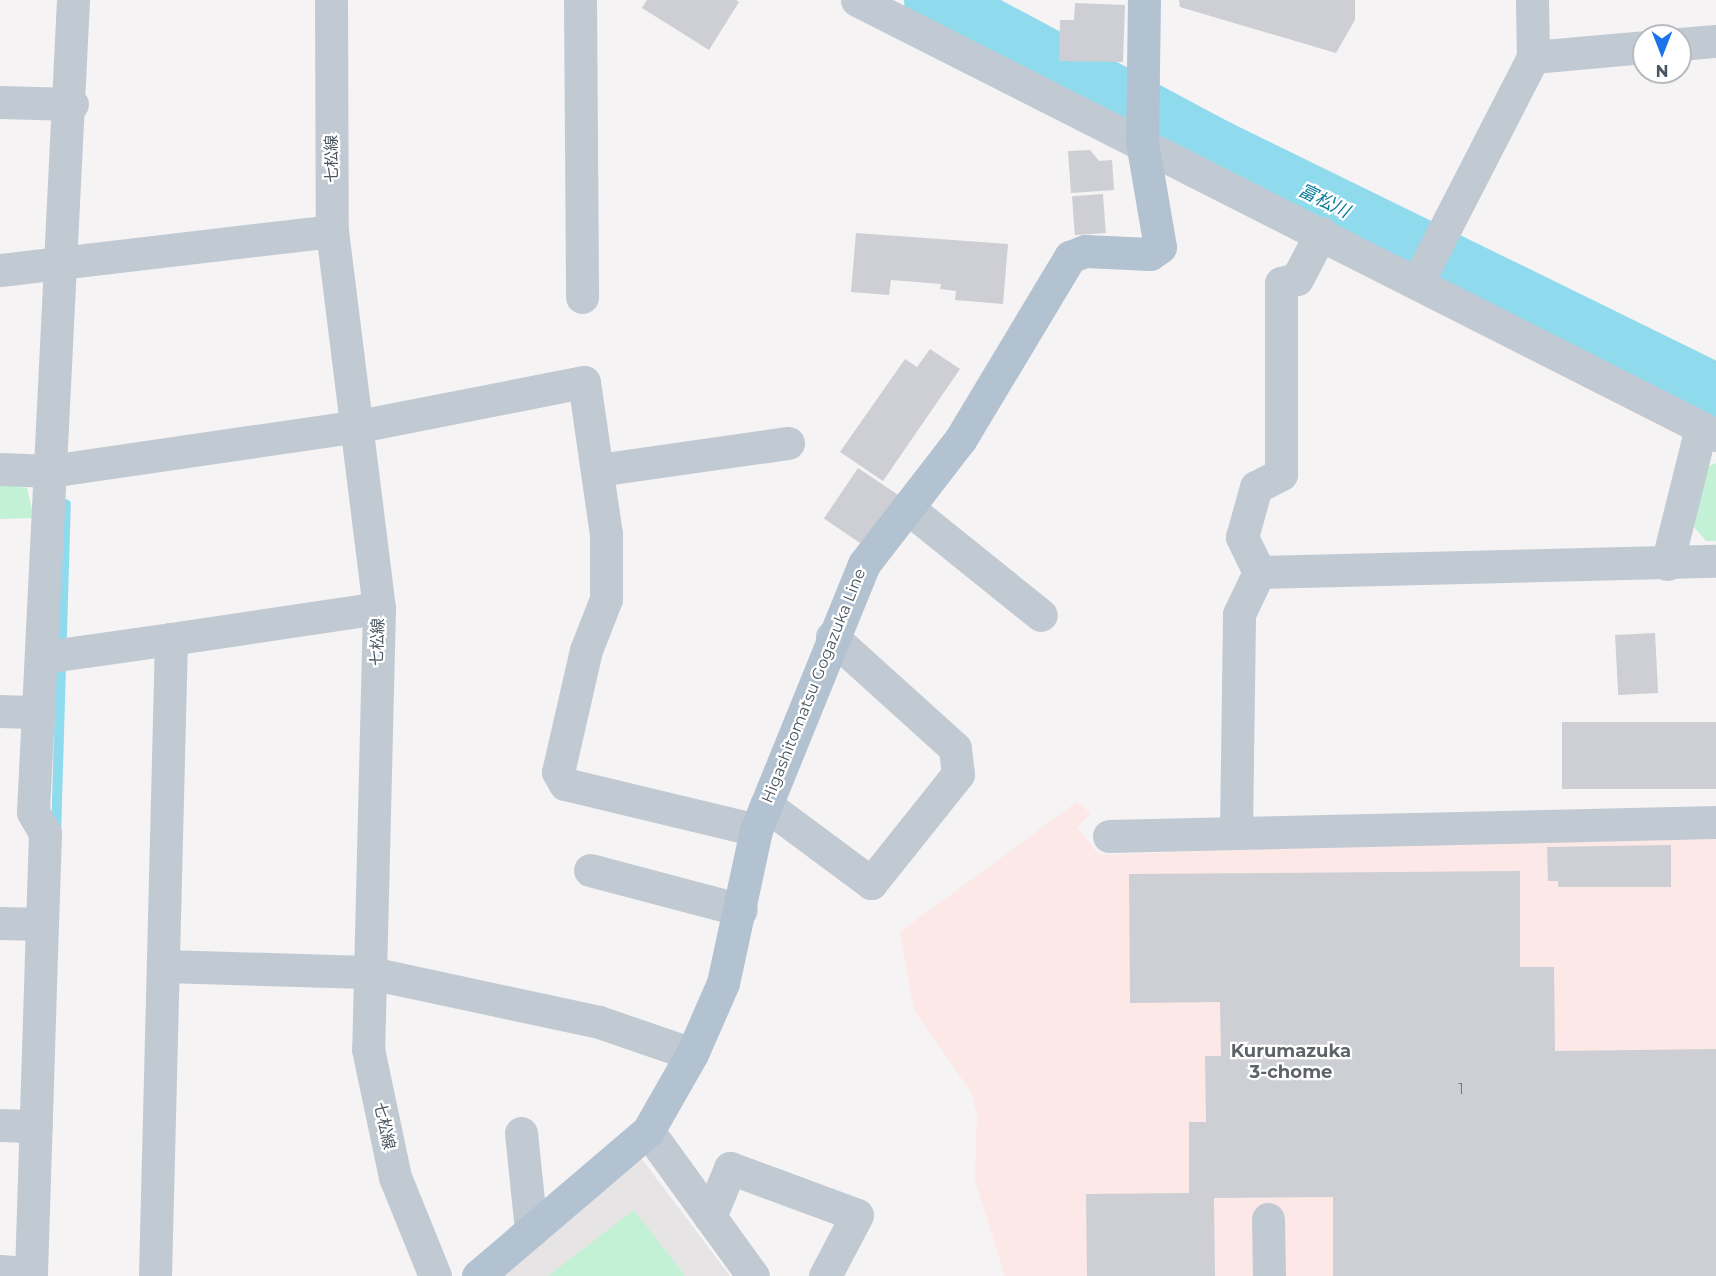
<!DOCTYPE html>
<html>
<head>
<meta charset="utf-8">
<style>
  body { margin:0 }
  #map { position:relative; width:1716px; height:1276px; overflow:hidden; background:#f5f3f3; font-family:Montserrat,"Noto Sans JP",sans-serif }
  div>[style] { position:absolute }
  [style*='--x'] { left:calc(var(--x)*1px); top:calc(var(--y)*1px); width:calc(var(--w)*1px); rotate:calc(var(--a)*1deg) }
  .education>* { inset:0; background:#e6e4e5 }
  .medical>* { inset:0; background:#fce8e6 }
  .green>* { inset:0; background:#c3f1d5 }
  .stream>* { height:10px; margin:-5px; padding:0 5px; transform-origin:5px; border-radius:5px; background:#90daee }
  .river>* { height:62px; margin:-31px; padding:0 31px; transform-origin:31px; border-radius:31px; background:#90daee }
  .building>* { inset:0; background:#cdcfd5; transform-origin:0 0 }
  .minor>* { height:33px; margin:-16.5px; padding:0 16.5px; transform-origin:16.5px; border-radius:16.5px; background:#c1cad2 }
  .major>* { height:33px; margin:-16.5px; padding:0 16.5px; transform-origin:16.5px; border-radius:16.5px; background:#b3c2d1 }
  span { translate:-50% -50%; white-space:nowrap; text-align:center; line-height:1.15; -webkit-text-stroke:4.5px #fff; paint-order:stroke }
  .number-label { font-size:14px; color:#6b747e }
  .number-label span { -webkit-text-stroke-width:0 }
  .street-label { font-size:16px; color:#4a5661 }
  .water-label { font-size:18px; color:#0c7c9b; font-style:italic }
  .neighbourhood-label { font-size:18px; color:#5f6368; font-weight:700 }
  .north { position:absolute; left:1632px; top:24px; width:60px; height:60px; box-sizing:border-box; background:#fff; border:2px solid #b7bbc0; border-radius:50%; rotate:180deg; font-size:16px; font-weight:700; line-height:24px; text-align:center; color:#4a5661 }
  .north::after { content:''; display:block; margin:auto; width:21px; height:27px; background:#1a73e8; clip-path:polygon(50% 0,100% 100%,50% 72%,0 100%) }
</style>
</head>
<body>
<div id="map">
  <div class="education">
    <i style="clip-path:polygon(641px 1158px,730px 1276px,498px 1276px)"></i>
  </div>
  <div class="medical">
    <i style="clip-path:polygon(1077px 802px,1091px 813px,1077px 827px,1099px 855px,1716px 832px,1716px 1276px,1005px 1276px,975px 1180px,977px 1114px,971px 1092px,914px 1010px,900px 932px)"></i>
  </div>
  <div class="green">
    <i style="clip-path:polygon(1716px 463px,1716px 541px,1706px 541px,1688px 520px,1702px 469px)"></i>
    <i style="clip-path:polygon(0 484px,27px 488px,34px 518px,0 519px)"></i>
    <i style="clip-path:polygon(634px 1210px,685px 1276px,548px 1276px)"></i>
  </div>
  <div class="stream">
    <i style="--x:56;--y:835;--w:331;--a:-88.3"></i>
  </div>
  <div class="river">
    <i style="--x:935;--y:0;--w:319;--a:28.1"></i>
    <i style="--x:1216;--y:150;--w:557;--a:26.1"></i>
  </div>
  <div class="building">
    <i style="clip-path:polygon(647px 0,736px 0,739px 2px,709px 50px,642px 8px)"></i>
    <i style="clip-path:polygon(1179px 0,1355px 0,1355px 20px,1336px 53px,1180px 7px)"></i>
    <i style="clip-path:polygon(1075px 3px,1125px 5px,1123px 62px,1059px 61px,1060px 20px,1074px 20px)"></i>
    <i style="clip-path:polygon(1090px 150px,1099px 161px,1112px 160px,1114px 190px,1071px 193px,1068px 151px)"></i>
    <i style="left:1103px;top:194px;width:39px;height:31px;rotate:86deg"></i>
    <i style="clip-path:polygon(856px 233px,1008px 244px,1003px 304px,955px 300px,956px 291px,940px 289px,941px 284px,891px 280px,889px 295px,851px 292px)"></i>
    <i style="clip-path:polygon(930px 349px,960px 369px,883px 481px,840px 452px,905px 359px,917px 367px)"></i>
    <i style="left:858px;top:468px;width:48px;height:61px;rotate:34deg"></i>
    <i style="left:1655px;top:633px;width:60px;height:40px;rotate:87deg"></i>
    <i style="left:1562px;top:722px;width:154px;height:67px"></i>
    <i style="clip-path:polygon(1671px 845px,1671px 887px,1558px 887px,1558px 881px,1548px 881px,1547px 847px)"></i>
    <i style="clip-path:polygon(1520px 871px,1520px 967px,1554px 967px,1555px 1051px,1716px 1049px,1716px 1276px,1333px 1276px,1333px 1197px,1214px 1198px,1215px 1276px,1087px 1276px,1086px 1194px,1189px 1193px,1189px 1122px,1206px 1122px,1205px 1056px,1221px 1056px,1220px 1002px,1130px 1003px,1129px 874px)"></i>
  </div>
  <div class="minor">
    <i style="--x:331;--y:0;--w:231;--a:89.8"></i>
    <i style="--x:332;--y:231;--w:380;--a:82.9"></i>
    <i style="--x:379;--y:608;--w:441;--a:91.4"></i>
    <i style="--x:368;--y:1049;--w:131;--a:78.1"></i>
    <i style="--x:395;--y:1177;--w:107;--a:68"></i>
    <i style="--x:580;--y:0;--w:297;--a:89.6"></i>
    <i style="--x:857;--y:0;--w:963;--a:26.86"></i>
    <i style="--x:1532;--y:0;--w:57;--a:89"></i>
    <i style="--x:1680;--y:44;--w:36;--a:-5"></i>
    <i style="--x:0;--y:102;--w:72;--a:1.6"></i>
    <i style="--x:0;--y:270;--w:334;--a:-6.7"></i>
    <i style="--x:1417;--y:283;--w:254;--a:-62.8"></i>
    <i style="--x:1533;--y:57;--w:111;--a:-5.1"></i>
    <i style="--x:0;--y:469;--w:50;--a:2.3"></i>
    <i style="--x:50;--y:471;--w:312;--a:-8.3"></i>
    <i style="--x:359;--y:426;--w:229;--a:-11.1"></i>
    <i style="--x:584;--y:382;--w:154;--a:81.8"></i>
    <i style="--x:606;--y:534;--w:65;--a:90"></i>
    <i style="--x:606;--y:599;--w:55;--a:111.4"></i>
    <i style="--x:586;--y:650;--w:125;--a:102.9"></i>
    <i style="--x:558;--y:772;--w:14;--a:60"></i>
    <i style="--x:565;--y:784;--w:196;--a:13.5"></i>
    <i style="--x:598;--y:470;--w:192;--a:-8.1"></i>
    <i style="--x:909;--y:509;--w:169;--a:38.8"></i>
    <i style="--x:1667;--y:564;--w:140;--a:-76"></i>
    <i style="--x:1259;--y:572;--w:39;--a:-116"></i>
    <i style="--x:1242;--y:537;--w:52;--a:-74.4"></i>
    <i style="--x:1256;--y:487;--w:28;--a:-27"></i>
    <i style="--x:1281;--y:474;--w:191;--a:-90"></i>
    <i style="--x:1281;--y:283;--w:16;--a:-14"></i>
    <i style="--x:1297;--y:279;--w:52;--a:-62.4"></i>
    <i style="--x:171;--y:639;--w:210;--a:-8.5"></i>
    <i style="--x:44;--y:657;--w:128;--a:-8.1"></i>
    <i style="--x:171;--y:639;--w:637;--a:91.44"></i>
    <i style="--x:0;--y:711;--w:37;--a:2"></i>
    <i style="--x:766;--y:805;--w:131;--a:36.6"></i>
    <i style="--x:871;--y:883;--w:139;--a:-51.4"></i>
    <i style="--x:958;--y:774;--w:26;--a:-97"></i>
    <i style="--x:955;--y:748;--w:166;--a:-137.9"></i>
    <i style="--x:1236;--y:832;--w:218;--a:-89.2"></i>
    <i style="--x:1239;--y:614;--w:47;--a:-64.5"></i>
    <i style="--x:1259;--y:572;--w:457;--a:-1.4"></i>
    <i style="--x:1109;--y:836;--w:607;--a:-1.32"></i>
    <i style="--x:590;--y:870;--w:156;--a:14.8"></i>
    <i style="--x:0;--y:923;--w:42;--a:1.4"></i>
    <i style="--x:42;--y:924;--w:91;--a:-88.1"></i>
    <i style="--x:45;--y:833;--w:24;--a:-120"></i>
    <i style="--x:33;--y:812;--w:813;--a:-87.18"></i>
    <i style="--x:165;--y:966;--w:201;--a:1.7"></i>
    <i style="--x:366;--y:972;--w:238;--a:12.1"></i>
    <i style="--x:599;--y:1022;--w:98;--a:19"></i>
    <i style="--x:0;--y:1125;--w:36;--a:2"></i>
    <i style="--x:648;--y:1131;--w:179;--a:54.1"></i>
    <i style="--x:521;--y:1133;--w:98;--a:84.1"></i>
    <i style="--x:710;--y:1217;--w:53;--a:-67.8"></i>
    <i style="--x:730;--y:1168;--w:135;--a:20.3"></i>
    <i style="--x:857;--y:1215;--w:69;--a:117.7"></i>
    <i style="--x:1268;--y:1219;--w:57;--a:89"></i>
    <i style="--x:0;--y:1271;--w:31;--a:4"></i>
    <i style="--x:31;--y:1273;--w:349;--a:-88.2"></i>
  </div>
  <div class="major">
    <i style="--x:478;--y:1276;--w:223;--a:-40.5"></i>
    <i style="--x:648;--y:1131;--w:89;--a:-60.3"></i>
    <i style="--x:692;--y:1054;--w:77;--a:-66.4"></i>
    <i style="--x:723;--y:983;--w:157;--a:-77.8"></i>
    <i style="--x:756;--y:830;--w:287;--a:-67.9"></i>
    <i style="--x:864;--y:564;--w:157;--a:-52.3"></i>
    <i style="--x:960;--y:440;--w:214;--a:-59"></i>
    <i style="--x:1070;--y:257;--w:16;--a:-22"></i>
    <i style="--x:1085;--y:251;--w:65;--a:2.6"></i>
    <i style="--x:1150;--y:254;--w:12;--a:-35"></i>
    <i style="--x:1160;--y:247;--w:107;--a:-99.7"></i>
    <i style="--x:1142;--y:142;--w:142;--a:-89.2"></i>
  </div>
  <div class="number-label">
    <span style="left:1461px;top:1089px">1</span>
  </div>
  <div class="street-label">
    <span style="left:332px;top:159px;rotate:-90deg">七松線</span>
    <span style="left:378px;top:642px;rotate:-88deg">七松線</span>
    <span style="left:814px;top:686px;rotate:-68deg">Higashitomatsu Gogazuka Line</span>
    <span style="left:384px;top:1126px;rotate:78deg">七松線</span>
  </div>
  <div class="water-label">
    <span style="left:1324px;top:201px;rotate:26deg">富松川</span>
  </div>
  <div class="neighbourhood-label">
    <span style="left:1291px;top:1062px">Kurumazuka<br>3-chome</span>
  </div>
  <div class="north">N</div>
</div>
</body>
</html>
